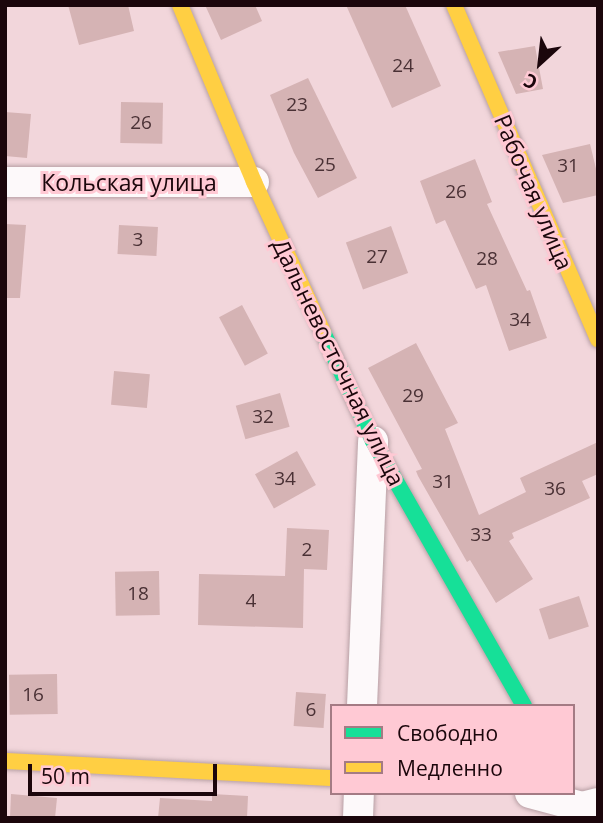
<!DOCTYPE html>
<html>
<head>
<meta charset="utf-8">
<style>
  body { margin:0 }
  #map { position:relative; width:603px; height:823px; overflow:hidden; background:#f2d6db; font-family:"Open Sans",sans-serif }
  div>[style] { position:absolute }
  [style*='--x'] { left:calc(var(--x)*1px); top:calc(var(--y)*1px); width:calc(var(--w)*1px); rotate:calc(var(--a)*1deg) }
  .building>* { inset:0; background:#d5b3b4; transform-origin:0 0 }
  .roads { filter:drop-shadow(0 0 2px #b8a0a5) drop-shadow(0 0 2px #b8a0a5) }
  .street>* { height:30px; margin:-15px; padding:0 15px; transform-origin:15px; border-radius:15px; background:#fdf9fa }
  .fast>* { height:16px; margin:-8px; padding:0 8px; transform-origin:8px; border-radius:8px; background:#16e098 }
  .slow>* { height:16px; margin:-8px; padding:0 8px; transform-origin:8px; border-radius:8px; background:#ffcf43 }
  span { translate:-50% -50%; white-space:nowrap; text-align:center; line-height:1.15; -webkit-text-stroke:6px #ffc9d4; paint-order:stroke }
  .number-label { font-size:19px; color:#4a3135 }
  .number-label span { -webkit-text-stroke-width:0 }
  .street-label { font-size:23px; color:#1b060b }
  .frame { position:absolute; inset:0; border:7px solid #1b060b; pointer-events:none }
  .legend { position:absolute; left:330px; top:704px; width:245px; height:91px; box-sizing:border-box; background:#ffc9d4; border:2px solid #a47b84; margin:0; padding:9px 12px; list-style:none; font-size:21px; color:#1b060b }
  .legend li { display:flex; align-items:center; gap:14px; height:35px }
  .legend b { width:35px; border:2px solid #a47b84 }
  .north { position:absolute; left:505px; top:28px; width:70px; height:70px; -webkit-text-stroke:5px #ffc9d4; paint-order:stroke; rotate:207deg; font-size:19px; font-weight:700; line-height:28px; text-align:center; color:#1b060b }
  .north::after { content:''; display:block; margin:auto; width:24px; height:32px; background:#1b060b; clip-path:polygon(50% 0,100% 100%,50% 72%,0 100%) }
  .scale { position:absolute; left:28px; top:764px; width:189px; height:32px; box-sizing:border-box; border:4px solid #1b060b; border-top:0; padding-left:9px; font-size:21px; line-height:24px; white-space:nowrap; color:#1b060b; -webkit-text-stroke:5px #ffc9d4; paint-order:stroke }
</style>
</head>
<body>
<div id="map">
  <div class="building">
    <i style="clip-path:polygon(68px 5px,128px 5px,134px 31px,79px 45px)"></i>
    <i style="clip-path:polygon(205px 5px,255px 5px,262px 21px,221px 40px)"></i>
    <i style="clip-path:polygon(346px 5px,405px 5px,441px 86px,392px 108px)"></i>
    <i style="clip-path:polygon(535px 46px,543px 89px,516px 94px,498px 52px)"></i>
    <i style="clip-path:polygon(308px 78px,357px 178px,318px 198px,294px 153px,270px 95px)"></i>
    <i style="left:121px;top:102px;width:42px;height:41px;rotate:1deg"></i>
    <i style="clip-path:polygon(5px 112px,31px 114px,27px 158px,5px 156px)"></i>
    <i style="clip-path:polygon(590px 144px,598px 177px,598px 195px,563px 203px,542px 155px)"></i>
    <i style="clip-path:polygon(475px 159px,492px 202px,487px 204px,527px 291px,530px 290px,547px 338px,509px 351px,486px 285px,476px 289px,445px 220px,436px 224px,420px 181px)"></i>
    <i style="clip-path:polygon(5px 224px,26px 225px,20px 298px,5px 298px)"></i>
    <i style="left:119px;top:225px;width:39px;height:29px;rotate:3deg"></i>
    <i style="left:391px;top:226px;width:50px;height:48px;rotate:70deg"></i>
    <i style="left:242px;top:305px;width:55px;height:26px;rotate:62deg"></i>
    <i style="clip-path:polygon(416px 343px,458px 423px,445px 429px,479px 515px,526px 492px,520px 478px,598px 442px,598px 474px,582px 481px,590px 498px,512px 533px,514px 538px,509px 541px,533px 579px,496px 603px,470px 560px,467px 562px,418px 476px,416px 471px,422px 469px,368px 368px)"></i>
    <i style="left:114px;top:371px;width:36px;height:34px;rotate:5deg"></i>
    <i style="left:280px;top:393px;width:35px;height:46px;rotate:74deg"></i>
    <i style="left:297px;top:451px;width:39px;height:48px;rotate:61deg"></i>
    <i style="clip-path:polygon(287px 528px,329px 530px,327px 570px,304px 569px,303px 628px,198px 625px,199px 574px,285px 576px)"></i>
    <i style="left:159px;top:571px;width:44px;height:44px;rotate:89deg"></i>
    <i style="left:579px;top:596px;width:32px;height:42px;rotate:72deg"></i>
    <i style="left:57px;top:674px;width:40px;height:48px;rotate:89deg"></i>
    <i style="left:296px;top:692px;width:30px;height:34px;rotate:4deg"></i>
    <i style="clip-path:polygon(11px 794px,57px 798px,55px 818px,10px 818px)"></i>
    <i style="clip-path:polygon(212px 794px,248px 796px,247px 818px,158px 818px,160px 798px,212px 801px)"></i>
  </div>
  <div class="roads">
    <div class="street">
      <i style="--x:5;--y:182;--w:249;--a:0"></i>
      <i style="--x:362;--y:706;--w:265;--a:-87.6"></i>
      <i style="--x:530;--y:793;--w:54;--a:15.1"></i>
      <i style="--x:582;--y:807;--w:16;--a:-14"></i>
      <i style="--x:358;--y:818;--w:25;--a:-88"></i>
    </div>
    <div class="fast">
      <i style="--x:323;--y:332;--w:120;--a:65.4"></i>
      <i style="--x:373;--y:441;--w:305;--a:60.3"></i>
    </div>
    <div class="slow">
      <i style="--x:180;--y:5;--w:192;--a:67.3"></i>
      <i style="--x:254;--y:182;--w:165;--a:65.3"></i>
      <i style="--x:454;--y:5;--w:364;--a:66.7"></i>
      <i style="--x:5;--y:761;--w:327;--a:3"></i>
    </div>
  </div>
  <div class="number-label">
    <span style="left:403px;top:66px">24</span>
    <span style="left:297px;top:105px">23</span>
    <span style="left:141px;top:123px">26</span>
    <span style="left:325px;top:165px">25</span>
    <span style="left:568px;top:166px">31</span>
    <span style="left:456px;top:192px">26</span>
    <span style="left:138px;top:240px">3</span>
    <span style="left:377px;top:257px">27</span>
    <span style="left:487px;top:259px">28</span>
    <span style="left:520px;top:320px">34</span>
    <span style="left:413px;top:396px">29</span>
    <span style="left:263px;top:417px">32</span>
    <span style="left:285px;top:479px">34</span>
    <span style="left:443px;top:482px">31</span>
    <span style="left:555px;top:489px">36</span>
    <span style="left:481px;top:535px">33</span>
    <span style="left:307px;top:550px">2</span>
    <span style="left:138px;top:594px">18</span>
    <span style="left:251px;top:601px">4</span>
    <span style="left:33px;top:695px">16</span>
    <span style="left:311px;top:710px">6</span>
  </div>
  <div class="street-label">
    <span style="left:129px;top:182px">Кольская улица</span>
    <span style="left:534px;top:192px;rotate:67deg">Рабочая улица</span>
    <span style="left:339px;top:362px;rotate:64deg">Дальневосточная улица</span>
  </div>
  <div class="frame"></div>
  <ul class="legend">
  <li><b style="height:9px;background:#16e098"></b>Свободно</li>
  <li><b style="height:9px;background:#ffcf43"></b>Медленно</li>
  </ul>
  <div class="north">С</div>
  <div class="scale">50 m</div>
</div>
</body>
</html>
